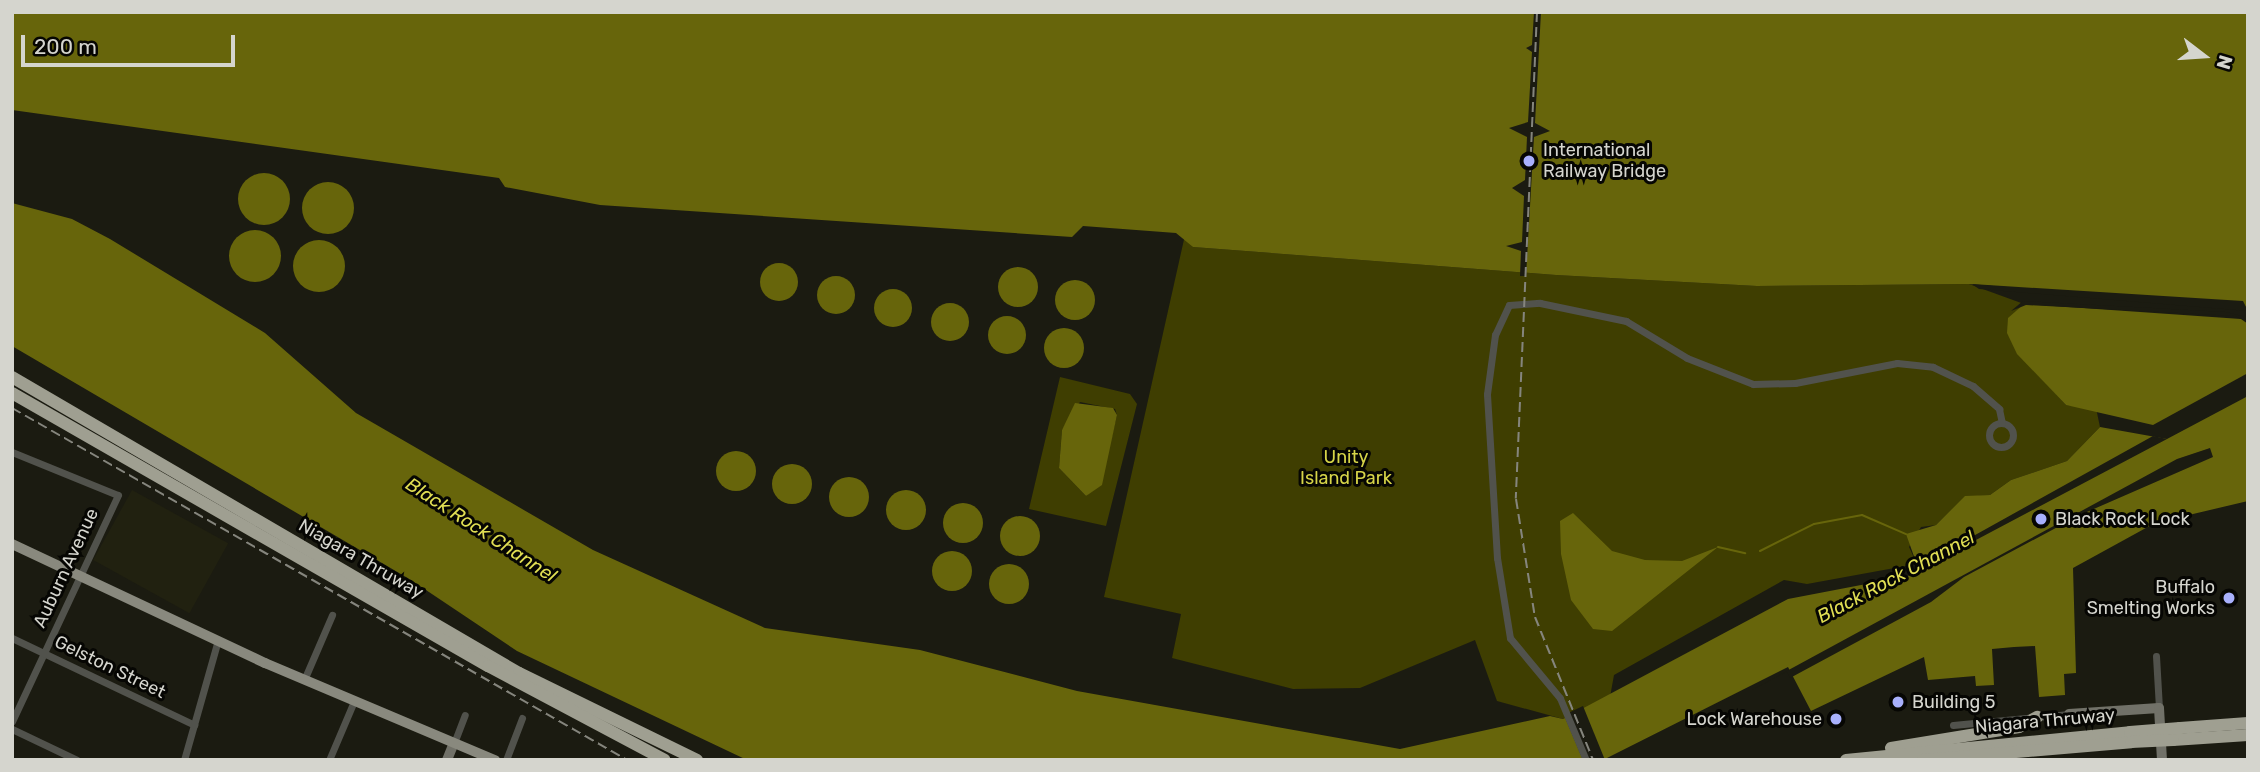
<!DOCTYPE html>
<html>
<head>
<meta charset="utf-8">
<style>
  body { margin:0 }
  #map { position:relative; width:2260px; height:772px; overflow:hidden; background:#1b1b11; font-family:Rubik,sans-serif }
  div>[style] { position:absolute }
  [style*='--x'] { left:calc(var(--x)*1px); top:calc(var(--y)*1px); width:calc(var(--w)*1px); rotate:calc(var(--a)*1deg) }
  .built>* { inset:0; background:#212110; transform-origin:0 0 }
  .green>* { inset:0; background:#3f3e01 }
  .water>* { inset:0; background:#67650b }
  .round { border-radius:50% }
  .pier>* { inset:0; background:#1b1b11 }
  .stream>* { height:2px; margin:-1px; padding:0 1px; transform-origin:1px; border-radius:1px; background:#67650b }
  .street>* { height:7px; margin:-3.5px; padding:0 3.5px; transform-origin:3.5px; border-radius:3.5px; background:#51524c }
  .street>.ring { margin:-3.5px; padding:0; box-sizing:content-box; background:none; border:7px solid #51524c; border-radius:50% }
  .secondary>* { height:10px; margin:-5px; padding:0 5px; transform-origin:5px; border-radius:5px; background:#717168 }
  .primary>* { height:10px; margin:-5px; padding:0 5px; transform-origin:5px; border-radius:5px; background:#89897e }
  .highway>* { height:12px; margin:-6px; padding:0 6px; transform-origin:6px; border-radius:6px; background:#9f9f91 }
  .rail>* { height:2px; margin-top:-1px; transform-origin:0; background:repeating-linear-gradient(90deg,#85857d 0 10px,transparent 0 15px) }
  .highway-bridge>* { height:12px; margin:-6px; padding:0 6px; transform-origin:6px; border-radius:6px; background:#9f9f91 }
  .dots>* { width:19px; height:19px; translate:-50% -50%; box-sizing:border-box; border:4px solid #060603; border-radius:50% }
  span { translate:-50% -50%; white-space:nowrap; text-align:center; line-height:1.15; -webkit-text-stroke:6px #060603; paint-order:stroke }
  .poi-label { font-size:18px; color:#d5d5ce }
  .left { translate:0 -50%; text-align:left }
  .right { translate:-100% -50%; text-align:right }
  .park-label { font-size:18px; color:#d7d548 }
  .street-label { font-size:18px; color:#d5d5ce }
  .water-label { font-size:19px; color:#e0de53; font-style:italic }
  .frame { position:absolute; inset:0; border:14px solid #d5d5ce; pointer-events:none }
  .north { position:absolute; left:2169px; top:21px; width:70px; height:70px; -webkit-text-stroke:5px #060603; paint-order:stroke; rotate:107deg; font-size:19px; font-weight:700; line-height:28px; text-align:center; color:#d5d5ce }
  .north::after { content:''; display:block; margin:auto; width:24px; height:32px; background:#d5d5ce; clip-path:polygon(50% 0,100% 100%,50% 72%,0 100%) }
  .scale { position:absolute; left:21px; top:35px; width:214px; height:32px; box-sizing:border-box; border:4px solid #d5d5ce; border-top:0; padding-left:9px; font-size:21px; line-height:24px; white-space:nowrap; color:#d5d5ce; -webkit-text-stroke:5px #060603; paint-order:stroke }
</style>
</head>
<body>
<div id="map">
  <div class="built">
    <i style="left:132px;top:490px;width:110px;height:80px;rotate:29deg"></i>
  </div>
  <div class="green">
    <i style="clip-path:polygon(1185px 235px,1193px 247px,1556px 275px,1757px 286px,1969px 284px,2024px 304px,2025px 361px,2066px 405px,2096px 408px,2100px 427px,2067px 461px,2011px 480px,1990px 495px,1965px 497px,1936px 525px,1921px 527px,1909px 547px,1916px 562px,1911px 565px,1807px 584px,1784px 580px,1614px 675px,1610px 697px,1563px 719px,1497px 701px,1475px 640px,1360px 688px,1293px 689px,1172px 658px,1181px 614px,1104px 597px)"></i>
    <i style="clip-path:polygon(evenodd,1060px 377px,1130px 394px,1137px 404px,1106px 526px,1029px 509px,1060px 377px,1080px 402px,1115px 409px,1117px 415px,1101px 482px,1086px 496px,1059px 468px,1062px 430px,1080px 402px)"></i>
  </div>
  <div class="water">
    <i style="clip-path:polygon(12px 12px,2248px 12px,2248px 307px,1969px 284px,1757px 286px,1556px 275px,1193px 247px,1176px 233px,1083px 226px,1072px 237px,600px 205px,505px 187px,499px 178px,12px 110px)"></i>
    <i class="round" style="left:238px;top:173px;width:52px;height:52px"></i>
    <i class="round" style="left:302px;top:182px;width:52px;height:52px"></i>
    <i style="clip-path:polygon(12px 203px,72px 219px,110px 239px,265px 333px,356px 413px,593px 550px,765px 628px,920px 650px,1077px 691px,1400px 749px,1550px 716px,1563px 719px,1788px 599px,1908px 576px,1916px 562px,1906px 534px,1936px 525px,1965px 496px,1990px 495px,2011px 480px,2067px 461px,2100px 427px,2167px 439px,2248px 396px,2248px 501px,2155px 523px,2073px 568px,2076px 673px,2064px 674px,2065px 695px,2039px 697px,2035px 646px,2014px 647px,1992px 649px,1994px 685px,1976px 686px,1975px 676px,1928px 680px,1924px 657px,1811px 711px,1788px 667px,1603px 760px,747px 760px,517px 651px,411px 580px,12px 346px)"></i>
    <i class="round" style="left:229px;top:230px;width:52px;height:52px"></i>
    <i class="round" style="left:293px;top:240px;width:52px;height:52px"></i>
    <i class="round" style="left:760px;top:263px;width:38px;height:38px"></i>
    <i class="round" style="left:998px;top:267px;width:40px;height:40px"></i>
    <i class="round" style="left:817px;top:276px;width:38px;height:38px"></i>
    <i class="round" style="left:1055px;top:280px;width:40px;height:40px"></i>
    <i class="round" style="left:874px;top:289px;width:38px;height:38px"></i>
    <i class="round" style="left:931px;top:303px;width:38px;height:38px"></i>
    <i style="clip-path:polygon(2024px 304px,2241px 319px,2248px 324px,2248px 373px,2153px 425px,2066px 405px,2017px 354px,2007px 333px,2008px 318px)"></i>
    <i class="round" style="left:988px;top:316px;width:38px;height:38px"></i>
    <i class="round" style="left:1044px;top:328px;width:40px;height:40px"></i>
    <i style="clip-path:polygon(1075px 403px,1113px 408px,1117px 415px,1102px 485px,1086px 496px,1059px 468px,1062px 430px)"></i>
    <i class="round" style="left:716px;top:451px;width:40px;height:40px"></i>
    <i class="round" style="left:772px;top:464px;width:40px;height:40px"></i>
    <i class="round" style="left:829px;top:477px;width:40px;height:40px"></i>
    <i class="round" style="left:886px;top:490px;width:40px;height:40px"></i>
    <i class="round" style="left:943px;top:503px;width:40px;height:40px"></i>
    <i style="clip-path:polygon(1573px 513px,1612px 551px,1645px 560px,1682px 561px,1718px 547px,1612px 631px,1593px 629px,1571px 600px,1561px 554px,1560px 521px)"></i>
    <i class="round" style="left:1000px;top:516px;width:40px;height:40px"></i>
    <i class="round" style="left:932px;top:551px;width:40px;height:40px"></i>
    <i class="round" style="left:989px;top:564px;width:40px;height:40px"></i>
  </div>
  <div class="pier">
    <i style="clip-path:polygon(1534px 12px,1541px 12px,1535px 123px,1550px 131px,1534px 137px,1526px 276px,1520px 276px,1521px 251px,1506px 246px,1522px 242px,1524px 196px,1512px 188px,1525px 180px,1527px 137px,1509px 128px,1528px 122px,1532px 52px,1526px 48px,1532px 45px)"></i>
    <i style="clip-path:polygon(1972px 284px,2243px 301px,2248px 311px,1979px 289px)"></i>
    <i style="clip-path:polygon(2023px 301px,2226px 312px,2242px 316px,2248px 322px,2235px 316px,2026px 305px,2011px 311px)"></i>
    <i style="clip-path:polygon(2153px 436px,2167px 439px,1908px 576px,1911px 565px,1930px 554px,1950px 549px)"></i>
    <i style="clip-path:polygon(2210px 448px,2213px 457px,2080px 515px,1964px 577px,1931px 602px,1790px 678px,1787px 672px,1750px 691px,2177px 459px)"></i>
    <i style="clip-path:polygon(1583px 706px,1605px 760px,1583px 760px,1564px 715px)"></i>
  </div>
  <div class="stream">
    <i style="--x:1718;--y:547;--w:28;--a:13"></i>
    <i style="--x:1760;--y:551;--w:60;--a:-26.6"></i>
    <i style="--x:1814;--y:524;--w:49;--a:-10.6"></i>
    <i style="--x:1862;--y:515;--w:48;--a:23.4"></i>
  </div>
  <div class="street">
    <i class="ring" style="left:1989px;top:423px;width:17px;height:17px"></i>
    <i style="--x:12;--y:452;--w:114;--a:22.1"></i>
    <i style="--x:118;--y:495;--w:250;--a:115.1"></i>
    <i style="--x:12;--y:638;--w:202;--a:25.5"></i>
    <i style="--x:2156;--y:656;--w:52;--a:86.7"></i>
    <i style="--x:304;--y:680;--w:71;--a:-66.7"></i>
    <i style="--x:1953;--y:725;--w:117;--a:-5.4"></i>
    <i style="--x:12;--y:729;--w:72;--a:25.5"></i>
    <i style="--x:454;--y:743;--w:30;--a:-69"></i>
    <i style="--x:184;--y:760;--w:125;--a:-74.2"></i>
    <i style="--x:329;--y:760;--w:64;--a:-67"></i>
    <i style="--x:506;--y:760;--w:45;--a:-69.1"></i>
    <i style="--x:1586;--y:760;--w:67;--a:-112.8"></i>
    <i style="--x:1560;--y:698;--w:78;--a:-129.8"></i>
    <i style="--x:1510;--y:638;--w:81;--a:-99.2"></i>
    <i style="--x:1497;--y:558;--w:164;--a:-93.5"></i>
    <i style="--x:1487;--y:394;--w:60;--a:-82.3"></i>
    <i style="--x:1495;--y:335;--w:33;--a:-65"></i>
    <i style="--x:1509;--y:305;--w:31;--a:-4"></i>
    <i style="--x:1540;--y:303;--w:88;--a:11.8"></i>
    <i style="--x:1626;--y:321;--w:71;--a:31.2"></i>
    <i style="--x:1687;--y:358;--w:71;--a:21.5"></i>
    <i style="--x:1753;--y:384;--w:42;--a:-1.4"></i>
    <i style="--x:1795;--y:383;--w:104;--a:-11.1"></i>
    <i style="--x:1897;--y:363;--w:36;--a:6"></i>
    <i style="--x:1933;--y:367;--w:44;--a:25.4"></i>
    <i style="--x:1973;--y:386;--w:35;--a:41"></i>
    <i style="--x:1999;--y:409;--w:14;--a:78"></i>
  </div>
  <div class="secondary">
    <i style="--x:2069;--y:714;--w:90;--a:-3.8"></i>
    <i style="--x:2159;--y:708;--w:52;--a:86.7"></i>
    <i style="--x:447;--y:760;--w:18;--a:-68"></i>
  </div>
  <div class="primary">
    <i style="--x:12;--y:544;--w:280;--a:25.2"></i>
    <i style="--x:265;--y:663;--w:250;--a:22.9"></i>
  </div>
  <div class="highway">
    <i style="--x:12;--y:377;--w:587;--a:30.28"></i>
    <i style="--x:519;--y:673;--w:198;--a:26"></i>
    <i style="--x:12;--y:393;--w:549;--a:29.84"></i>
    <i style="--x:488;--y:666;--w:200;--a:28"></i>
    <i style="--x:2180;--y:728;--w:68;--a:-4.2"></i>
    <i style="--x:2173;--y:740;--w:75;--a:-3.8"></i>
    <i style="--x:1891;--y:748;--w:130;--a:-9.3"></i>
    <i style="--x:2019;--y:727;--w:21;--a:-29"></i>
    <i style="--x:1846;--y:760;--w:285;--a:-5.6"></i>
    <i style="--x:1923;--y:760;--w:209;--a:-4.9"></i>
  </div>
  <div class="rail">
    <i style="--x:1537;--y:12;--w:487;--a:92.5"></i>
    <i style="--x:1516;--y:499;--w:120;--a:80.9"></i>
    <i style="--x:1535;--y:617;--w:154;--a:67.9"></i>
    <i style="--x:12;--y:408;--w:709;--a:29.78"></i>
  </div>
  <div class="highway-bridge">
    <i style="--x:2130;--y:732;--w:50;--a:-4.6"></i>
    <i style="--x:2131;--y:742;--w:42;--a:-2.7"></i>
  </div>
  <div class="dots">
    <i style="left:1529px;top:161px;background:#a8b0fc"></i>
    <i style="left:2041px;top:519px;background:#a8b0fc"></i>
    <i style="left:2229px;top:598px;background:#a8b0fc"></i>
    <i style="left:1898px;top:702px;background:#a8b0fc"></i>
    <i style="left:1836px;top:719px;background:#a8b0fc"></i>
  </div>
  <div class="poi-label">
    <span class="left" style="left:1543px;top:161px">International<br>Railway Bridge</span>
    <span class="left" style="left:2055px;top:519px">Black Rock Lock</span>
    <span class="right" style="left:2215px;top:598px">Buffalo<br>Smelting Works</span>
    <span class="left" style="left:1912px;top:702px">Building 5</span>
    <span class="right" style="left:1822px;top:719px">Lock Warehouse</span>
  </div>
  <div class="park-label">
    <span style="left:1346px;top:468px">Unity<br>Island Park</span>
  </div>
  <div class="street-label">
    <span style="left:361px;top:559px;rotate:30deg">Niagara Thruway</span>
    <span style="left:66px;top:568px;rotate:-65deg">Auburn Avenue</span>
    <span style="left:110px;top:667px;rotate:26deg">Gelston Street</span>
    <span style="left:2045px;top:721px;rotate:-5deg">Niagara Thruway</span>
  </div>
  <div class="water-label">
    <span style="left:481px;top:530px;rotate:33deg">Black Rock Channel</span>
    <span style="left:1896px;top:577px;rotate:-28deg">Black Rock Channel</span>
  </div>
  <div class="frame"></div>
  <div class="north">N</div>
  <div class="scale">200 m</div>
</div>
</body>
</html>
